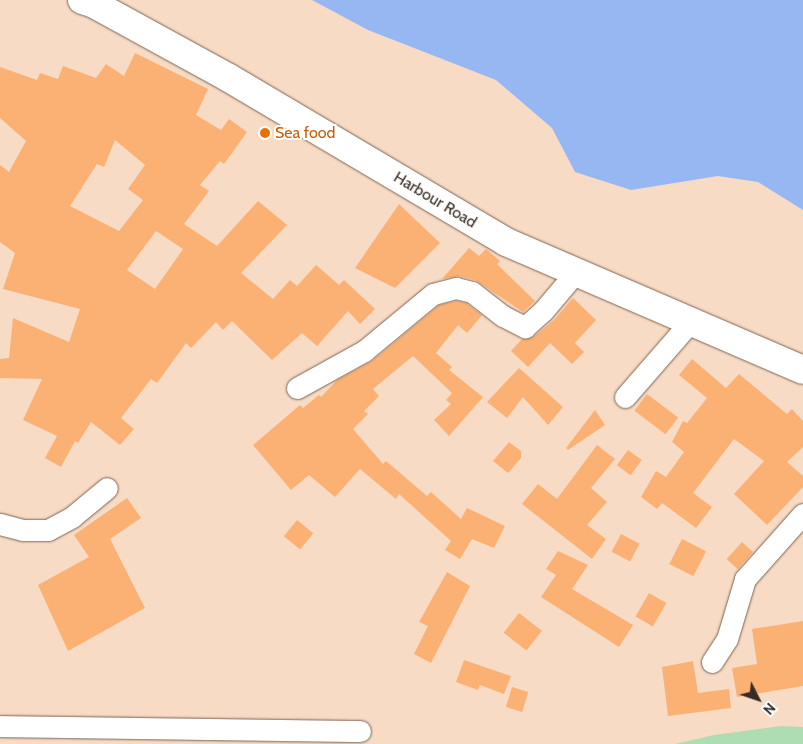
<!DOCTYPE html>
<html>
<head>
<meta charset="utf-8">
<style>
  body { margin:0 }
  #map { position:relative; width:803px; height:744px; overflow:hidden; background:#f8dbc5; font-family:Cabin,sans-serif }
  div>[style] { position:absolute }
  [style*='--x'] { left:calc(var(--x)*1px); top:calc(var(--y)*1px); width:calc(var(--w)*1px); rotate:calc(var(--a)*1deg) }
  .green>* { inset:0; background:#afddb3 }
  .water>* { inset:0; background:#96b7f2 }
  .building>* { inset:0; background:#fbb173; transform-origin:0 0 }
  .roads { filter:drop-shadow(0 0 1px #7d6451) drop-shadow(0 0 1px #7d6451) }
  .minor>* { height:21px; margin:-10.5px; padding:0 10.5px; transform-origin:10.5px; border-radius:10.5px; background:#fff }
  .tertiary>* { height:28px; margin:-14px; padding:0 14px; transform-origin:14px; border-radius:14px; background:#fff }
  .dots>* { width:14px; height:14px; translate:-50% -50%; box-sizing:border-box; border:2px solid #fff; border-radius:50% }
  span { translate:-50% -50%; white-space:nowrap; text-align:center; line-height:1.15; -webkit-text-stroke:4px #fff; paint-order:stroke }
  .food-label { font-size:16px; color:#c56008 }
  .left { translate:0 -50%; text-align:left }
  .street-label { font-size:16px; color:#382d24 }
  .north { position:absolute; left:733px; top:674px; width:50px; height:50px; -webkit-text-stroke:4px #fff; paint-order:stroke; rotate:131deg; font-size:14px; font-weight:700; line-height:20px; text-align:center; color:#382d24 }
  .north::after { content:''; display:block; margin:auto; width:18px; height:22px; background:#382d24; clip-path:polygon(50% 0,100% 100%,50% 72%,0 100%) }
</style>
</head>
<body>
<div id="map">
  <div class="green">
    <i style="clip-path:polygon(781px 726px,803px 727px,803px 744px,675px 744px,714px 735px)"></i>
  </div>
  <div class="water">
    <i style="clip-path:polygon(312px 0,803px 0,803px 210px,758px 182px,718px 176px,631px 190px,575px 172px,552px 128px,496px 80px,368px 30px)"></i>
  </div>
  <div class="building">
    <i style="clip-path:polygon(evenodd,135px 53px,208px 89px,196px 115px,221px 130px,229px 119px,247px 132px,224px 164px,220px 161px,200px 185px,209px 191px,184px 224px,217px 246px,258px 201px,287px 225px,241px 273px,273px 299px,290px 280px,297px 286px,316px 265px,339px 285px,344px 280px,375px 309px,360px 324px,348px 311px,317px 346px,302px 333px,272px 360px,232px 321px,223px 330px,216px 322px,191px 348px,186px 343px,157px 383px,151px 379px,121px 418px,134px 429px,120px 445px,91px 422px,78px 443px,75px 441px,61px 467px,45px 458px,57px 436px,23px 420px,42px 379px,0 378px,0 359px,9px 358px,13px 318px,69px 342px,80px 309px,3px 289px,15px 253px,0 242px,0 165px,9px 172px,26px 141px,0 118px,0 67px,37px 80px,40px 73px,58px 79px,63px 66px,96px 78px,106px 64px,124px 76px,135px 53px,115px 140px,145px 165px,128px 189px,143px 200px,119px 231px,70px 206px,97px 164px,104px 167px,115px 140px,135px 53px,156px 231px,183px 249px,155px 289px,127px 270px,156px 231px)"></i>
    <i style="clip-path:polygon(399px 204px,440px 243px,395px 288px,355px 268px)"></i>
    <i style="clip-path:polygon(469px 248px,479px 256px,486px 249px,500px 261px,497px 264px,535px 301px,523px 312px,475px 280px,459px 276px,442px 279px)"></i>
    <i style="clip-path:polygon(573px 298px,596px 320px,575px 343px,584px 352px,572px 364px,550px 343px,528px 367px,511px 351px,522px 339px,533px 337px,554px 320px)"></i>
    <i style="clip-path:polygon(456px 301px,466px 303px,482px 315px,467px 333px,458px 325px,436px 353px,452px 367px,449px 370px,483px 397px,449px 436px,434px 420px,451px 404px,446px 400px,452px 393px,413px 356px,373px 389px,379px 396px,364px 411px,368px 414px,353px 429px,383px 464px,386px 461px,427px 496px,431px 492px,461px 519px,467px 508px,505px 526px,494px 548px,472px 539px,460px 559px,445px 550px,451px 541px,399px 494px,396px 499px,360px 469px,335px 497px,309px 475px,291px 490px,253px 445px,300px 405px,303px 408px,319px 395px,321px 397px,337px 380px,372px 361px,439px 305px)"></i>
    <i style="clip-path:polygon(692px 359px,726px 388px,739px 374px,787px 414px,792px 409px,803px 421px,803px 447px,787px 462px,803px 476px,803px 487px,767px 525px,734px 494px,764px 461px,734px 439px,693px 493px,712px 507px,696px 528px,662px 503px,657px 509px,641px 497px,656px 471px,666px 477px,684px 452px,672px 442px,683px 421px,687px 423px,707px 398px,679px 375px)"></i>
    <i style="clip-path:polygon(519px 368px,563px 407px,548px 425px,523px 397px,507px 418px,487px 402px)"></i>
    <i style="left:647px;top:394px;width:39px;height:21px;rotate:37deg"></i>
    <i style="clip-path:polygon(595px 410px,605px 425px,568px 450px,566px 448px)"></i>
    <i style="clip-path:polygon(509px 442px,521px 451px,521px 458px,508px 473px,493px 461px)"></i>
    <i style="clip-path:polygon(597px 445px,615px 459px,591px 488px,607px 502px,587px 525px,606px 539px,592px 559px,522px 504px,538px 484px,557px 499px)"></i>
    <i style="left:628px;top:450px;width:17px;height:19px;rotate:36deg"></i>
    <i style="clip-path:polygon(127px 498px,141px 518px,110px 539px,145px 608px,68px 651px,38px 585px,89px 557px,74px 535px)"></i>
    <i style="left:297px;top:520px;width:21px;height:21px;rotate:39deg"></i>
    <i style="left:621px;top:534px;width:21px;height:20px;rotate:28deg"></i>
    <i style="left:682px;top:539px;width:27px;height:28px;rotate:27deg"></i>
    <i style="left:742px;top:542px;width:15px;height:23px;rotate:42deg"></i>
    <i style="clip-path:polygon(558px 551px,588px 565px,572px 589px,633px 625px,619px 647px,541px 597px,556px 575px,546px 569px)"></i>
    <i style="clip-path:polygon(447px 572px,470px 586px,431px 663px,414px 654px,428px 626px,419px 622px)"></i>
    <i style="left:649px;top:593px;width:20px;height:27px;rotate:30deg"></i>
    <i style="left:519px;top:613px;width:29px;height:25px;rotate:38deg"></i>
    <i style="clip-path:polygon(803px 621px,803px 686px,737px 697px,732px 668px,757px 664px,752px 629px)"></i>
    <i style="clip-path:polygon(464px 660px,511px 676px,504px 694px,480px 685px,478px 690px,456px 682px)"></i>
    <i style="clip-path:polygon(693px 661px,698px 693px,729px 689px,731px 708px,668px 716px,662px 667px)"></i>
    <i style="left:512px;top:687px;width:17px;height:21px;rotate:17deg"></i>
  </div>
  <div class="roads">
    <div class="minor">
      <i style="--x:297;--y:388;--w:77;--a:-28.9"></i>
      <i style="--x:364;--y:351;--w:89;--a:-39.6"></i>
      <i style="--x:433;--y:294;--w:24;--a:-15"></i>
      <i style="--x:456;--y:288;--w:16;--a:14"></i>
      <i style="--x:472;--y:292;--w:39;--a:38"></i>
      <i style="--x:503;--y:316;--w:25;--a:27"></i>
      <i style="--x:525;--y:327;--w:24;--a:-42"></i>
      <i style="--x:543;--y:311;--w:51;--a:-49.8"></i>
      <i style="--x:625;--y:397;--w:101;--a:-49"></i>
      <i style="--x:0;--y:524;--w:24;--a:15"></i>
      <i style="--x:23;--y:530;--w:25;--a:0"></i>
      <i style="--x:48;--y:530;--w:27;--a:-28"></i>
      <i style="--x:72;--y:517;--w:45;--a:-39.6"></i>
      <i style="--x:712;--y:662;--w:27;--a:-57"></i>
      <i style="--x:727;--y:639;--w:63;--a:-73.3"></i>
      <i style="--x:745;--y:579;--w:87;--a:-48.3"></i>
      <i style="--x:0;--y:726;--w:360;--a:0.8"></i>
    </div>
    <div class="tertiary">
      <i style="--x:82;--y:0;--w:13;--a:18"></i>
      <i style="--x:94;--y:4;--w:154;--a:28.7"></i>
      <i style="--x:229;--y:78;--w:322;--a:30.6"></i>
      <i style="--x:506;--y:242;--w:323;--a:23.3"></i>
    </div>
  </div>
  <div class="dots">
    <i style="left:265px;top:133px;background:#e8710a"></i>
  </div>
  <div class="food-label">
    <span class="left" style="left:275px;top:133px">Sea food</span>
  </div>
  <div class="street-label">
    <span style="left:435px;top:200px;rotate:31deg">Harbour Road</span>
  </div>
  <div class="north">N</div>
</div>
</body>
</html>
